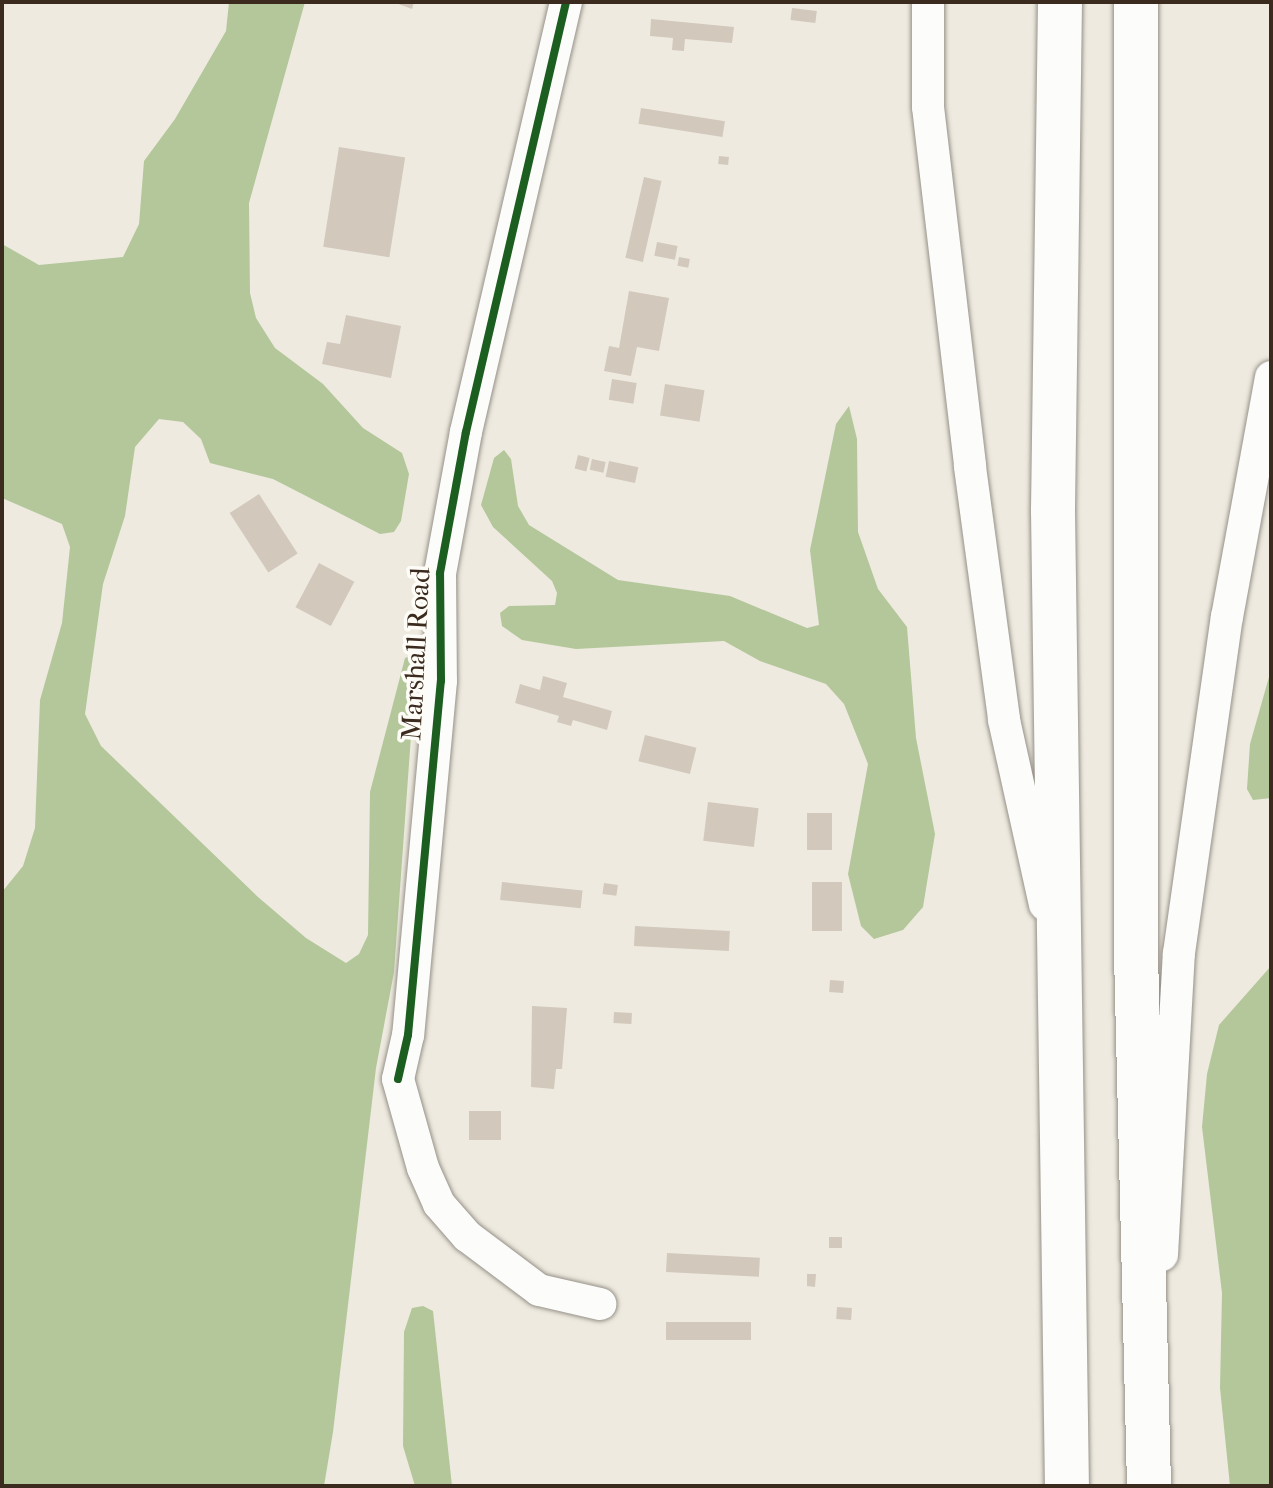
<!DOCTYPE html>
<html>
<head>
<meta charset="utf-8">
<style>
  body { margin:0 }
  #map { position:relative; width:1273px; height:1488px; overflow:hidden; background:#eeeadf; font-family:"IM FELL French Canon",serif }
  div>[style] { position:absolute }
  [style*='--x'] { left:calc(var(--x)*1px); top:calc(var(--y)*1px); width:calc(var(--w)*1px); rotate:calc(var(--a)*1deg) }
  .forest>* { inset:0; background:#b3c79a }
  .building>* { inset:0; background:#d2c8bc; transform-origin:0 0 }
  .roads { filter:drop-shadow(0 0 2px #969189) drop-shadow(0 0 2px #969189) }
  .minor>* { height:32px; margin:-16px; padding:0 16px; transform-origin:16px; border-radius:16px; background:#fcfcfa }
  .highway>* { height:44px; margin:-22px; padding:0 22px; transform-origin:22px; border-radius:22px; background:#fcfcfa }
  .cycleway>* { height:8px; margin:-4px; padding:0 4px; transform-origin:4px; border-radius:4px; background:#1b5e20 }
  span { translate:-50% -50%; white-space:nowrap; text-align:center; line-height:1.15; -webkit-text-stroke:7px #fdfcf7; paint-order:stroke }
  .street-label { font-size:28px; color:#3b2a1e }
  .frame { position:absolute; inset:0; border:4px solid #3b2a1e; pointer-events:none }
</style>
</head>
<body>
<div id="map">
  <div class="forest">
    <i style="clip-path:polygon(229px 2px,305px 2px,249px 203px,250px 293px,256px 318px,275px 348px,323px 384px,363px 428px,402px 453px,409px 474px,401px 521px,394px 532px,380px 534px,273px 479px,210px 463px,201px 439px,183px 422px,159px 419px,135px 447px,125px 516px,103px 584px,85px 714px,101px 746px,258px 897px,306px 938px,346px 963px,359px 954px,368px 935px,370px 792px,405px 658px,417px 653px,394px 972px,376px 1068px,333px 1432px,324px 1486px,2px 1486px,2px 892px,23px 866px,35px 828px,40px 700px,62px 623px,70px 547px,62px 524px,2px 498px,2px 244px,39px 265px,123px 257px,139px 224px,144px 161px,175px 119px,226px 31px)"></i>
    <i style="clip-path:polygon(849px 406px,857px 439px,858px 532px,878px 589px,907px 627px,916px 738px,935px 834px,923px 907px,903px 930px,874px 939px,861px 926px,848px 874px,868px 764px,844px 704px,826px 684px,760px 661px,724px 641px,576px 649px,522px 640px,502px 626px,500px 613px,509px 606px,555px 605px,557px 593px,552px 581px,493px 527px,481px 505px,494px 458px,504px 450px,511px 459px,518px 506px,529px 525px,618px 580px,730px 596px,807px 628px,819px 625px,810px 550px,836px 424px)"></i>
    <i style="clip-path:polygon(1271px 670px,1271px 798px,1253px 800px,1247px 789px,1250px 744px)"></i>
    <i style="clip-path:polygon(1271px 966px,1271px 1486px,1230px 1486px,1220px 1388px,1222px 1293px,1202px 1127px,1207px 1074px,1219px 1025px)"></i>
    <i style="clip-path:polygon(423px 1306px,433px 1311px,452px 1486px,415px 1486px,403px 1446px,404px 1332px,412px 1308px)"></i>
  </div>
  <div class="building">
    <i style="clip-path:polygon(393px 2px,414px 2px,412px 9px)"></i>
    <i style="left:792px;top:8px;width:25px;height:12px;rotate:7deg"></i>
    <i style="clip-path:polygon(651px 19px,734px 27px,732px 43px,685px 39px,684px 51px,672px 50px,673px 38px,650px 36px)"></i>
    <i style="left:641px;top:108px;width:85px;height:16px;rotate:9deg"></i>
    <i style="left:339px;top:147px;width:67px;height:101px;rotate:9deg"></i>
    <i style="left:719px;top:156px;width:10px;height:8px;rotate:6deg"></i>
    <i style="left:644px;top:177px;width:18px;height:83px;rotate:13deg"></i>
    <i style="left:657px;top:242px;width:21px;height:14px;rotate:11deg"></i>
    <i style="left:679px;top:257px;width:11px;height:9px;rotate:10deg"></i>
    <i style="clip-path:polygon(629px 291px,669px 298px,659px 351px,637px 347px,631px 376px,604px 371px,609px 346px,619px 348px)"></i>
    <i style="clip-path:polygon(346px 315px,401px 326px,391px 378px,322px 364px,327px 342px,340px 344px)"></i>
    <i style="left:612px;top:379px;width:25px;height:21px;rotate:9deg"></i>
    <i style="left:665px;top:384px;width:40px;height:32px;rotate:9deg"></i>
    <i style="left:578px;top:455px;width:12px;height:14px;rotate:14deg"></i>
    <i style="left:592px;top:459px;width:14px;height:11px;rotate:12deg"></i>
    <i style="left:609px;top:461px;width:30px;height:16px;rotate:12deg"></i>
    <i style="left:259px;top:494px;width:71px;height:35px;rotate:57deg"></i>
    <i style="left:319px;top:563px;width:40px;height:50px;rotate:28deg"></i>
    <i style="clip-path:polygon(543px 676px,567px 683px,563px 697px,612px 711px,607px 730px,573px 720px,571px 726px,557px 722px,559px 716px,515px 703px,520px 684px,540px 690px)"></i>
    <i style="left:645px;top:735px;width:53px;height:27px;rotate:14deg"></i>
    <i style="left:708px;top:802px;width:51px;height:39px;rotate:7deg"></i>
    <i style="left:807px;top:813px;width:25px;height:37px"></i>
    <i style="left:502px;top:882px;width:81px;height:18px;rotate:6deg"></i>
    <i style="left:812px;top:882px;width:30px;height:49px"></i>
    <i style="left:604px;top:883px;width:14px;height:11px;rotate:8deg"></i>
    <i style="left:635px;top:926px;width:95px;height:20px;rotate:3deg"></i>
    <i style="left:830px;top:980px;width:14px;height:12px;rotate:4deg"></i>
    <i style="clip-path:polygon(532px 1006px,567px 1008px,562px 1069px,556px 1069px,554px 1089px,531px 1087px)"></i>
    <i style="left:614px;top:1012px;width:18px;height:11px;rotate:3deg"></i>
    <i style="left:469px;top:1111px;width:32px;height:29px"></i>
    <i style="left:829px;top:1237px;width:13px;height:11px"></i>
    <i style="left:667px;top:1253px;width:93px;height:19px;rotate:3deg"></i>
    <i style="clip-path:polygon(807px 1274px,816px 1274px,815px 1287px,807px 1286px)"></i>
    <i style="left:837px;top:1307px;width:15px;height:12px;rotate:4deg"></i>
    <i style="left:751px;top:1322px;width:18px;height:85px;rotate:90deg"></i>
  </div>
  <div class="roads">
    <div class="minor">
      <i style="--x:566;--y:2;--w:441;--a:103.1"></i>
      <i style="--x:466;--y:432;--w:143;--a:100.4"></i>
      <i style="--x:440;--y:573;--w:108;--a:89.5"></i>
      <i style="--x:441;--y:681;--w:356;--a:95.3"></i>
      <i style="--x:408;--y:1035;--w:45;--a:102.8"></i>
      <i style="--x:398;--y:1079;--w:92;--a:74.3"></i>
      <i style="--x:423;--y:1168;--w:39;--a:66"></i>
      <i style="--x:439;--y:1204;--w:43;--a:48.8"></i>
      <i style="--x:467;--y:1236;--w:90;--a:36.9"></i>
      <i style="--x:539;--y:1290;--w:63;--a:12.9"></i>
      <i style="--x:928;--y:2;--w:105;--a:90"></i>
      <i style="--x:928;--y:107;--w:362;--a:83.3"></i>
      <i style="--x:970;--y:467;--w:255;--a:82.3"></i>
      <i style="--x:1004;--y:720;--w:189;--a:77.5"></i>
      <i style="--x:1162;--y:1255;--w:302;--a:-86.8"></i>
      <i style="--x:1179;--y:953;--w:339;--a:-81.9"></i>
      <i style="--x:1227;--y:617;--w:244;--a:-79.6"></i>
    </div>
    <div class="highway">
      <i style="--x:1060;--y:2;--w:509;--a:90.79"></i>
      <i style="--x:1053;--y:511;--w:975;--a:89.18"></i>
      <i style="--x:1136;--y:2;--w:952;--a:90"></i>
      <i style="--x:1136;--y:954;--w:532;--a:88.6"></i>
    </div>
  </div>
  <div class="cycleway">
    <i style="--x:398;--y:1079;--w:45;--a:-77.2"></i>
    <i style="--x:408;--y:1035;--w:356;--a:-84.7"></i>
    <i style="--x:441;--y:681;--w:108;--a:-90.5"></i>
    <i style="--x:440;--y:573;--w:143;--a:-79.6"></i>
    <i style="--x:466;--y:432;--w:441;--a:-76.9"></i>
  </div>
  <div class="street-label">
    <span style="left:416px;top:654px;rotate:-87deg">Marshall Road</span>
  </div>
  <div class="frame"></div>
</div>
</body>
</html>
